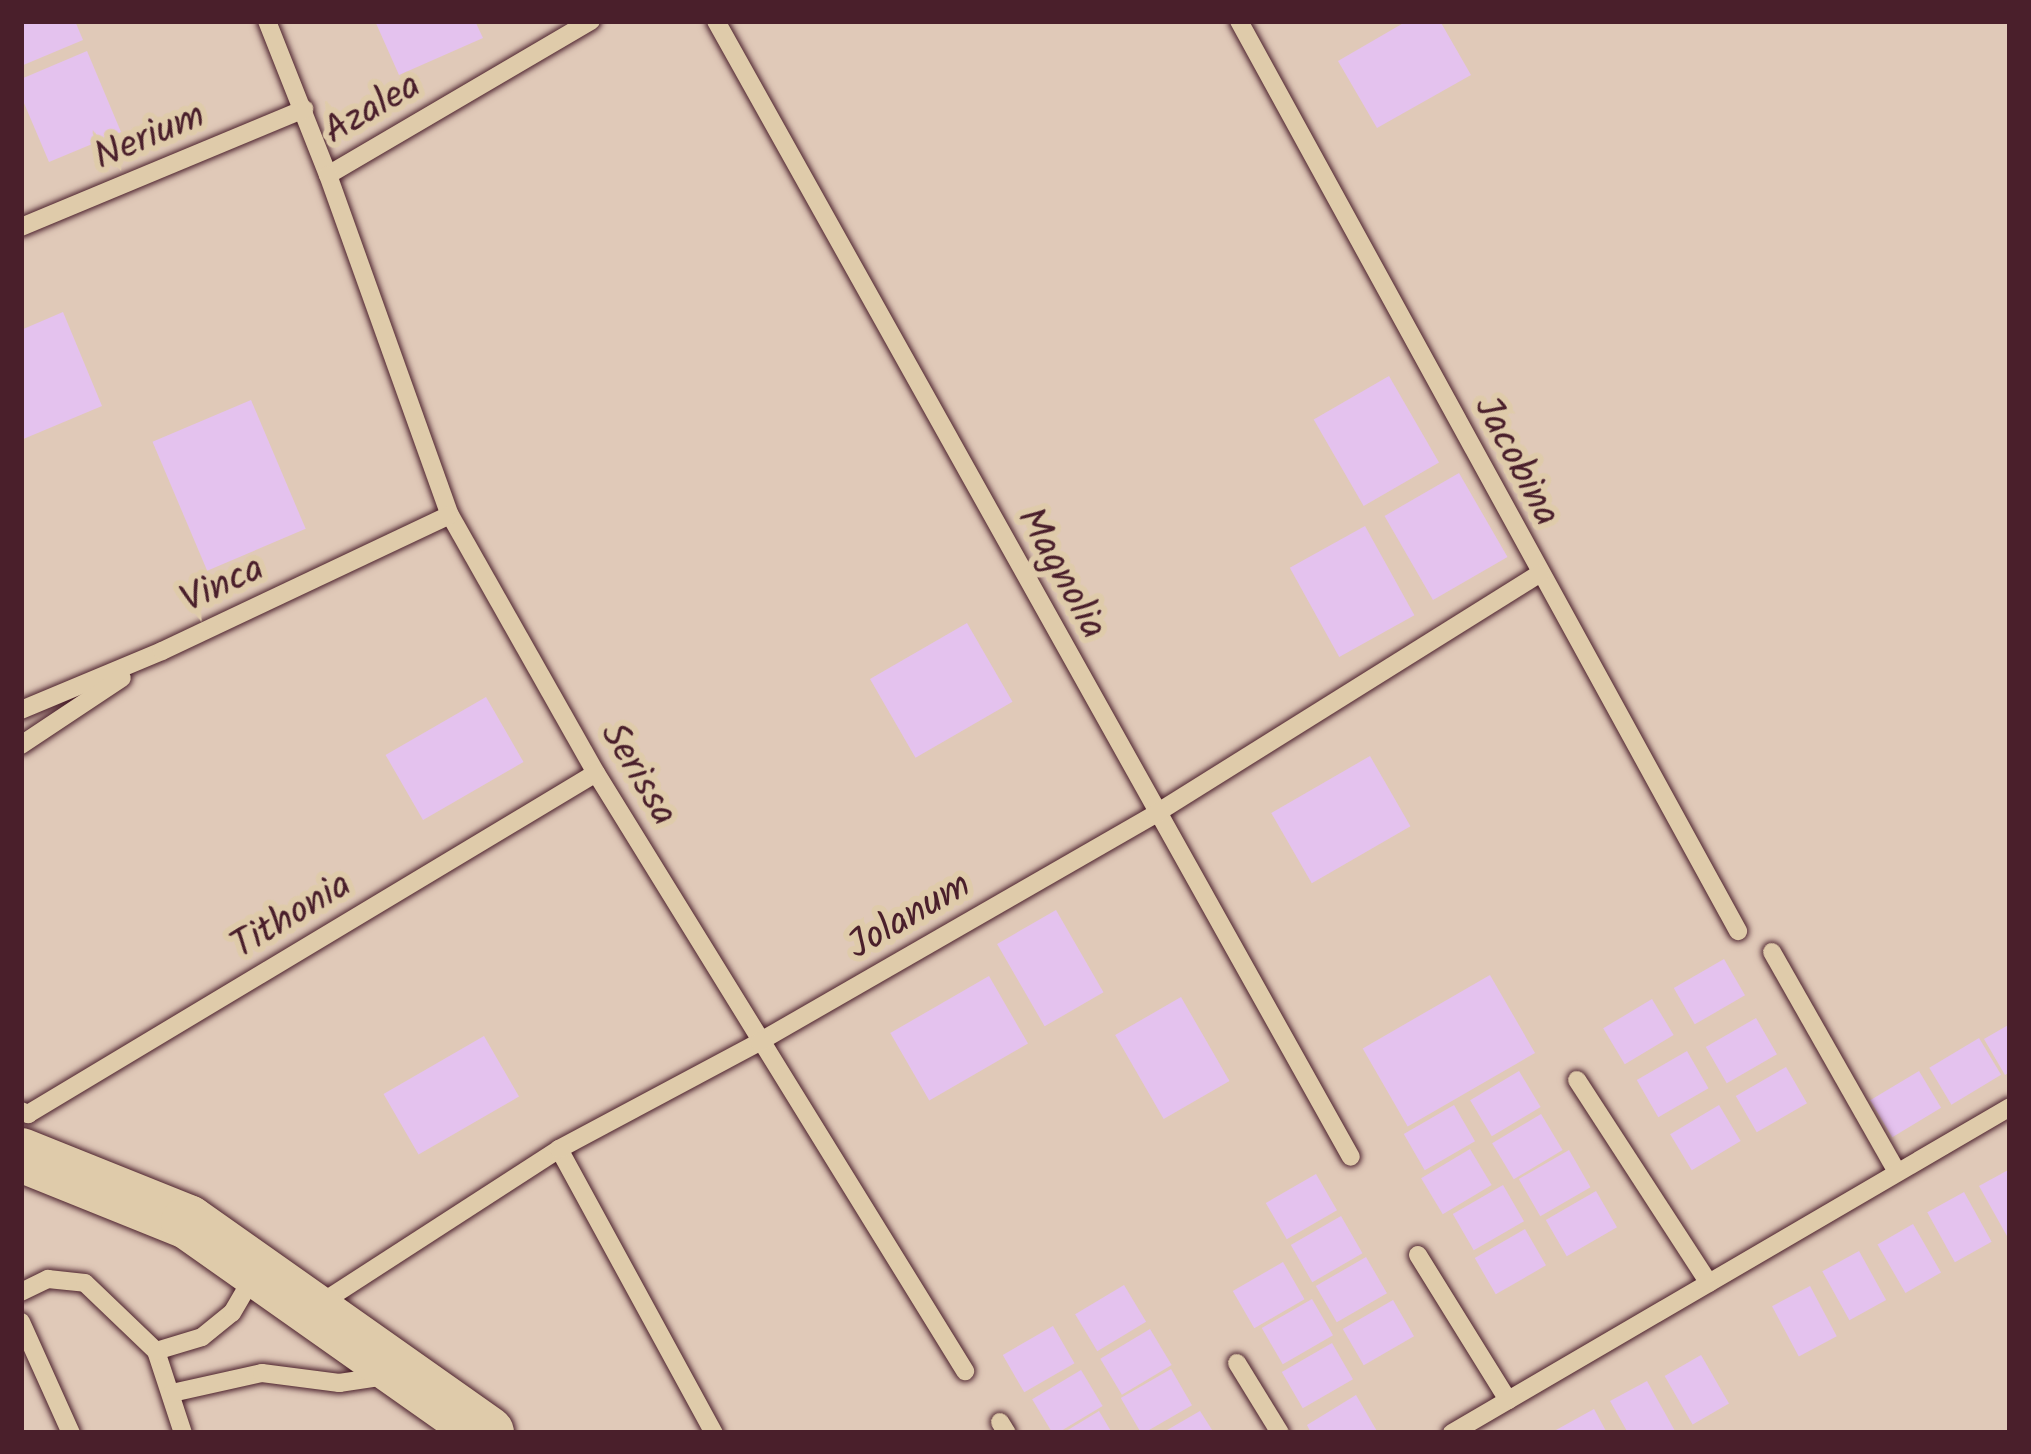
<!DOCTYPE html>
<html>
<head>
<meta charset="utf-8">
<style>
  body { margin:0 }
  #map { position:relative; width:2031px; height:1454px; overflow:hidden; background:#e0c9b8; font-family:Kalam,sans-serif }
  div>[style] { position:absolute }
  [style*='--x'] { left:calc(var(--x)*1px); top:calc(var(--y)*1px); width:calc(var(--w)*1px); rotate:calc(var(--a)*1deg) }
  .building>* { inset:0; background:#e4c2ee; transform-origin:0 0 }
  .roads { filter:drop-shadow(0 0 3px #4a1f2b) drop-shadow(0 0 3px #4a1f2b) }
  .lane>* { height:18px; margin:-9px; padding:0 9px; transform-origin:9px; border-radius:9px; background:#dfcbaa }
  .secondary>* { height:54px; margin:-27px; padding:0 27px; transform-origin:27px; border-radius:27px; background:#dfcbaa }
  span { translate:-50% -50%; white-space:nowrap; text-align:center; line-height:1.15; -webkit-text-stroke:12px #dfcbaa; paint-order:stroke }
  .street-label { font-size:39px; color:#4a1f2b }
  .frame { position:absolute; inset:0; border:24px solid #4a1f2b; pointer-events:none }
</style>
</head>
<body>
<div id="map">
  <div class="building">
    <i style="clip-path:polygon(21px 21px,75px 21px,83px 40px,21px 66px)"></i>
    <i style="clip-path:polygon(375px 21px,475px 21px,483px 38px,399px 75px)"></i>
    <i style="clip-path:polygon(1407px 21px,1440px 21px,1471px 75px,1377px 128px,1338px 61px)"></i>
    <i style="clip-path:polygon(87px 51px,121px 132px,49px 162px,21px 96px,21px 79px)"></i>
    <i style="clip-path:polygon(63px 312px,102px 406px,21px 440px,21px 330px)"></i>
    <i style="left:1389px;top:376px;width:100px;height:87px;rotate:60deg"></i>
    <i style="left:251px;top:400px;width:140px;height:107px;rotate:67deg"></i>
    <i style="left:1459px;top:473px;width:97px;height:86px;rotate:60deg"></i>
    <i style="left:1365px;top:526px;width:102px;height:86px;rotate:61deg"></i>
    <i style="left:967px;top:623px;width:91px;height:112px;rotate:60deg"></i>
    <i style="left:486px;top:697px;width:75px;height:116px;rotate:60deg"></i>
    <i style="left:1370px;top:756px;width:81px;height:114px;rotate:60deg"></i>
    <i style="left:1056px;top:910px;width:95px;height:68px;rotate:60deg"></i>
    <i style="left:1724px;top:959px;width:42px;height:58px;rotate:60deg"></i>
    <i style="left:1490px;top:975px;width:90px;height:147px;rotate:60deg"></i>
    <i style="left:989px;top:976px;width:78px;height:114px;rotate:60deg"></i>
    <i style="left:1181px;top:997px;width:97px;height:76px;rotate:60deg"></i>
    <i style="left:1652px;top:999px;width:42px;height:57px;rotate:59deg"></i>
    <i style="left:1756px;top:1018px;width:42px;height:58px;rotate:60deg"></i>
    <i style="clip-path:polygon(2010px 1024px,2010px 1072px,2005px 1075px,1984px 1039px)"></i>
    <i style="left:484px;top:1036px;width:70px;height:116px;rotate:60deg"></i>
    <i style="left:1979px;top:1038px;width:43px;height:58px;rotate:59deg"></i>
    <i style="left:1687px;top:1051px;width:43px;height:58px;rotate:60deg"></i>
    <i style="left:1786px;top:1067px;width:42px;height:58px;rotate:60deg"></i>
    <i style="left:1519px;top:1071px;width:42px;height:57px;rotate:59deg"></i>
    <i style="left:1919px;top:1071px;width:43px;height:57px;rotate:59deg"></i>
    <i style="left:1454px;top:1105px;width:42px;height:58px;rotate:60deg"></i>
    <i style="left:1719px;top:1105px;width:42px;height:57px;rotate:59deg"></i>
    <i style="left:1541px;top:1114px;width:42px;height:57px;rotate:59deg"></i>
    <i style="left:1470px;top:1149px;width:42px;height:57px;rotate:59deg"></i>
    <i style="left:1569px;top:1150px;width:43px;height:58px;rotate:60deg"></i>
    <i style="clip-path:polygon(2010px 1169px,2010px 1234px,2007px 1236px,1979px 1186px)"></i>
    <i style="left:1316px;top:1174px;width:42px;height:58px;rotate:60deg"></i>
    <i style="left:1503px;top:1185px;width:42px;height:58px;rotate:60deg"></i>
    <i style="left:1596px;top:1191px;width:42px;height:58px;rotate:60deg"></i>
    <i style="left:1964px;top:1192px;width:57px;height:42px;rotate:61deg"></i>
    <i style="left:1341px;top:1216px;width:43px;height:58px;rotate:60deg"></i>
    <i style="left:1913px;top:1224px;width:56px;height:41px;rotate:60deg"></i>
    <i style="left:1525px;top:1229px;width:42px;height:58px;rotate:60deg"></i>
    <i style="left:1859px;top:1251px;width:56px;height:42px;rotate:61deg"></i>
    <i style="left:1366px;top:1257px;width:42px;height:58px;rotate:60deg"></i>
    <i style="left:1283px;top:1262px;width:43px;height:58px;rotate:60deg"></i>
    <i style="left:1124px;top:1285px;width:43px;height:57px;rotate:59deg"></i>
    <i style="left:1810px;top:1286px;width:57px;height:43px;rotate:62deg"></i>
    <i style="left:1312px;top:1299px;width:42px;height:58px;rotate:60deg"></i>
    <i style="left:1393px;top:1300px;width:42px;height:58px;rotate:60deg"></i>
    <i style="left:1053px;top:1326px;width:43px;height:58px;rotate:60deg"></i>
    <i style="left:1150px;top:1329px;width:42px;height:58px;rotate:59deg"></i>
    <i style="left:1332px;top:1343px;width:42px;height:58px;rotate:60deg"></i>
    <i style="left:1701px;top:1355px;width:56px;height:42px;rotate:60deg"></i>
    <i style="left:1171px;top:1369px;width:42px;height:58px;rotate:60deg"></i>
    <i style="left:1081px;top:1370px;width:42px;height:57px;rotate:59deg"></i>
    <i style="clip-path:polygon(1647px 1381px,1675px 1431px,1672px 1433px,1628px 1433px,1610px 1401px)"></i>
    <i style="clip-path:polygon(1356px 1395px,1378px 1433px,1311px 1433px,1307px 1425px)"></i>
    <i style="clip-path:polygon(1594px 1409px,1607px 1433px,1558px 1433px,1556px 1430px)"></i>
    <i style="clip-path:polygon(1099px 1411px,1112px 1433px,1063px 1433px)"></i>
    <i style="clip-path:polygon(1200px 1411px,1214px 1433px,1162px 1433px)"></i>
  </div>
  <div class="roads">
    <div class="lane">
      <i style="--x:267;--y:21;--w:166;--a:68.4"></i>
      <i style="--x:328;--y:175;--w:305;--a:-30.4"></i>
      <i style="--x:716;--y:21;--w:1301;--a:60.8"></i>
      <i style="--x:1239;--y:21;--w:1038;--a:61.26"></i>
      <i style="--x:328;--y:175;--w:361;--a:70.3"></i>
      <i style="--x:450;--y:515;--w:296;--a:60.5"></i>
      <i style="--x:596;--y:773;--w:703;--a:58.32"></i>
      <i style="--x:21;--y:227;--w:307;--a:-22.6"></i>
      <i style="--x:21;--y:710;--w:153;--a:-22.7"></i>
      <i style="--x:162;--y:651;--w:318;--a:-25.3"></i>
      <i style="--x:21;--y:745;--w:121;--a:-33.6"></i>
      <i style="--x:1772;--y:952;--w:253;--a:60.4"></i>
      <i style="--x:1577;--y:1080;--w:242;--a:57"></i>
      <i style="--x:21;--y:1111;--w:8;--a:23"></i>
      <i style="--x:28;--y:1114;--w:662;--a:-30.98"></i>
      <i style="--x:559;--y:1149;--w:324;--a:61.4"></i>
      <i style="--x:1418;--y:1255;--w:171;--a:58.2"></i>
      <i style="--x:21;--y:1292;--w:30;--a:-26"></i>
      <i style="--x:48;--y:1279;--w:37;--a:6"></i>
      <i style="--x:85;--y:1283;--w:98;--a:43.8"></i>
      <i style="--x:156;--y:1351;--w:86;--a:71.8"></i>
      <i style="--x:318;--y:1305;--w:287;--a:-32.9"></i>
      <i style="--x:559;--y:1149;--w:227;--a:-28.1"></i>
      <i style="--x:759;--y:1042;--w:457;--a:-29.9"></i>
      <i style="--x:1155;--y:814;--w:453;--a:-32"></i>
      <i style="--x:21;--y:1322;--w:122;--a:65.8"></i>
      <i style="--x:156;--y:1351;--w:48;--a:-16.9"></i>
      <i style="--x:202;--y:1337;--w:38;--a:-39"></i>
      <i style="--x:232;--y:1313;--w:48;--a:-59.7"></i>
      <i style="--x:1237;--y:1363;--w:82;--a:58.4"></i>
      <i style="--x:172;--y:1393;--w:92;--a:-12.5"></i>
      <i style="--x:262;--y:1373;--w:78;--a:7.4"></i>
      <i style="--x:339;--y:1383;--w:49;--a:-8.3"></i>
      <i style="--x:1000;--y:1422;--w:13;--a:58"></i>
      <i style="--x:1452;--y:1433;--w:646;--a:-30.29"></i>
    </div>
    <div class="secondary">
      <i style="--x:21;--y:1155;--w:180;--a:21.9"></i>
      <i style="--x:188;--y:1222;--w:366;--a:35.2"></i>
    </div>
  </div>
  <div class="street-label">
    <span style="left:373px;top:110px;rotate:-30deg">Azalea</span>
    <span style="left:150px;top:138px;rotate:-23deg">Nerium</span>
    <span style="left:1515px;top:462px;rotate:62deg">Jacobina</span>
    <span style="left:1060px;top:574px;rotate:61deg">Magnolia</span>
    <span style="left:223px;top:586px;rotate:-25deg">Vinca</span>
    <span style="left:637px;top:775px;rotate:59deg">Serissa</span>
    <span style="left:292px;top:917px;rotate:-31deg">Tithonia</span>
    <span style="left:910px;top:917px;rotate:-30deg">Jolanum</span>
  </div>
  <div class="frame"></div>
</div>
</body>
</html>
